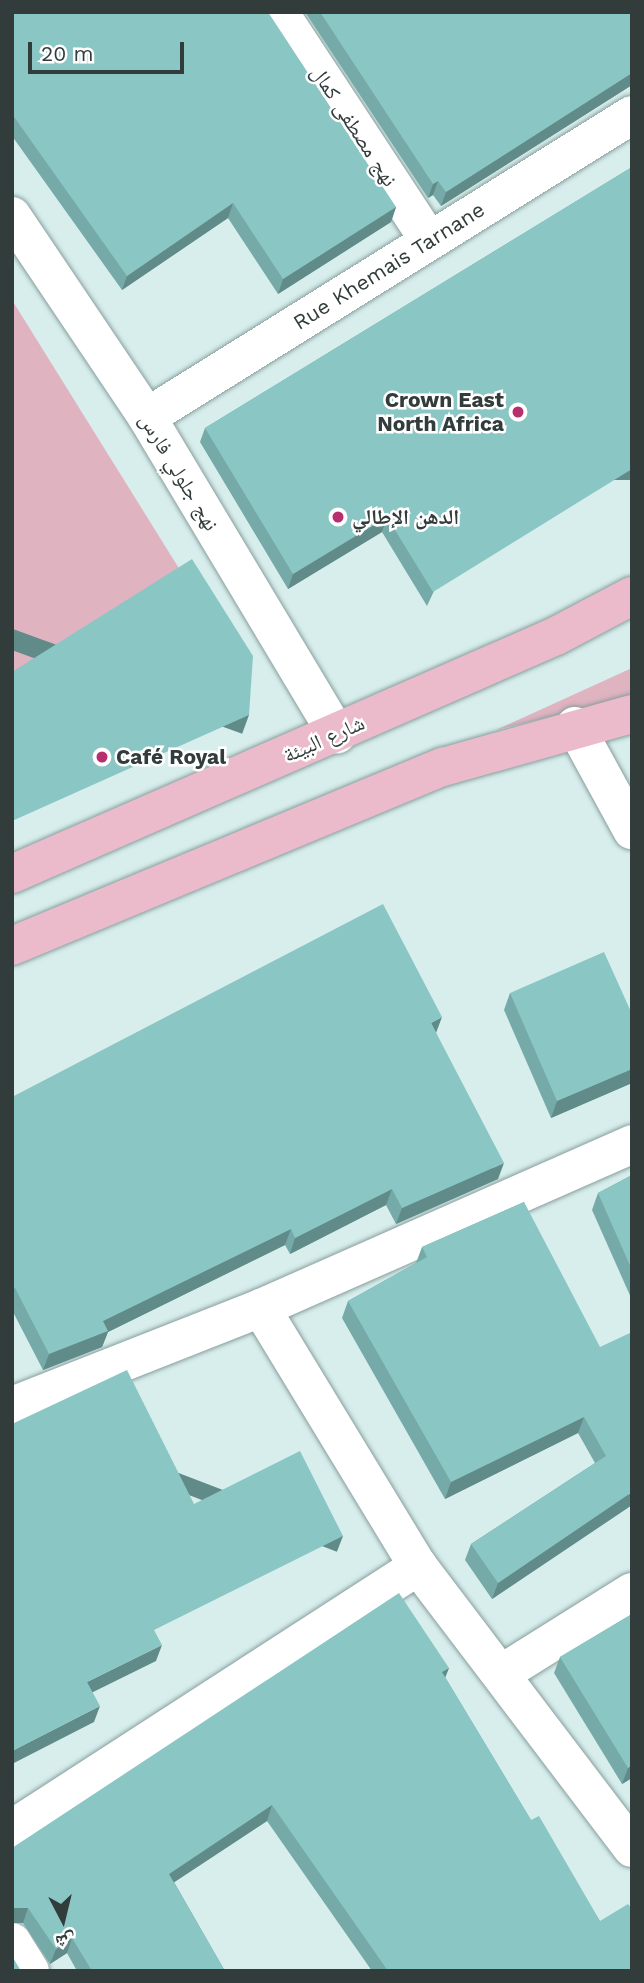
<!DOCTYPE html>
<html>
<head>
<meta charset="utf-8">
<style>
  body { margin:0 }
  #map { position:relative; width:644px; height:1983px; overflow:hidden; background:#d7eeed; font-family:"Work Sans","Noto Naskh Arabic",sans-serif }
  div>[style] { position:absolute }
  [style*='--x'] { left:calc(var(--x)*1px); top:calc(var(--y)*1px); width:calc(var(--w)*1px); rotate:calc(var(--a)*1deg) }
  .green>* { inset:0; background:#e0b3c1 }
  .roads { filter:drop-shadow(0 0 2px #889e9d) drop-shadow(0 0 2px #889e9d) }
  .street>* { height:38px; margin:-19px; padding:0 19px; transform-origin:19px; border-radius:19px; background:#fff }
  .primary>* { height:38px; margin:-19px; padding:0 19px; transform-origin:19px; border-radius:19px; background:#ebbbcb }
  .wall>* { inset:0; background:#76aaa9 }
  .shaded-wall>* { inset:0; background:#608b89; transform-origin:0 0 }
  .building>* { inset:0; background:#89c6c4 }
  .dots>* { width:19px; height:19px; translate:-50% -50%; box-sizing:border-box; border:4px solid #fff; border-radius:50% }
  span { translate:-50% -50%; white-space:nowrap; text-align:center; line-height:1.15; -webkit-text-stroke:5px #fff; paint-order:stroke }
  .street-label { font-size:21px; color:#323c3b }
  .poi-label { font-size:21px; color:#323c3b; font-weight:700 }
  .right { translate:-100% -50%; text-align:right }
  .left { translate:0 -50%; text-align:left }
  .frame { position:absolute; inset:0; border:14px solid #323c3b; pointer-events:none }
  .north { position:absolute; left:28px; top:1885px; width:70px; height:70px; -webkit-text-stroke:5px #fff; paint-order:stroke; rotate:173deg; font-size:19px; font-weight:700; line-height:28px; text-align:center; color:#323c3b }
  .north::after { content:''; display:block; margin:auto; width:24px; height:32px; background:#323c3b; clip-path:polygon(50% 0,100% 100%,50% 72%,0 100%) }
  .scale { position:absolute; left:28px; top:42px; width:156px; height:32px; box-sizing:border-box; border:4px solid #323c3b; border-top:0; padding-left:9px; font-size:21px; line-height:24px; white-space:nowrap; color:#323c3b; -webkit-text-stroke:5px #fff; paint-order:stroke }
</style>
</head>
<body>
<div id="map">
  <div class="green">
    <i style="clip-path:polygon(12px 300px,185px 578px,12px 686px)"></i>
    <i style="clip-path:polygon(632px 668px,632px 697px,496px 730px)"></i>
  </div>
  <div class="roads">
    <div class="street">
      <i style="--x:279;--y:12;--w:273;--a:56.7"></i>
      <i style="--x:12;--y:216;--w:242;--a:56.1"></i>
      <i style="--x:147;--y:417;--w:370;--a:59.1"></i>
      <i style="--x:147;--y:417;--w:571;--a:-31.91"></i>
      <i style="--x:575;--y:726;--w:119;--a:61.3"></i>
      <i style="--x:261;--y:1308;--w:302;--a:58.7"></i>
      <i style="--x:418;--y:1566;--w:354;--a:52.8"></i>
      <i style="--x:12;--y:1406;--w:268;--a:-21.5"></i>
      <i style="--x:261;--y:1308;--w:406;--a:-23.8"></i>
      <i style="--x:504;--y:1672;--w:151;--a:-32"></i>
      <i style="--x:12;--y:1829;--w:484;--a:-32.9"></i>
      <i style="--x:12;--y:1942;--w:34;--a:58"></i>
    </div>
    <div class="primary">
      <i style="--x:12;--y:874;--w:594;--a:-23.63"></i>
      <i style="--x:556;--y:636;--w:86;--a:-27.8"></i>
      <i style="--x:12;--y:946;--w:467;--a:-22.6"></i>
      <i style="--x:443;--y:767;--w:196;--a:-15.7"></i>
    </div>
  </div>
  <div class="wall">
    <i style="clip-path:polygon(12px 12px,396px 207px,391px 222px,278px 294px,228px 218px,122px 290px,12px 136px)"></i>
    <i style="clip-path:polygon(305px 12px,632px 12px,632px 85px,441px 206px,433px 195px,428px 198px)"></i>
    <i style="clip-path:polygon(632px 167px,427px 606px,382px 532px,288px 589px,200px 442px,205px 428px)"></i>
    <i style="clip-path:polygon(510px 993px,632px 1014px,632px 1083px,551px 1118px,504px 1010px)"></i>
    <i style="clip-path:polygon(436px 1033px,498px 1179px,396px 1224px,386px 1205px,290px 1254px,285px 1245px,108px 1332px,102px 1347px,43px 1370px,12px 1310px,12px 1097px)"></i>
    <i style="clip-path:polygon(632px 1175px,632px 1300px,592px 1210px,598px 1193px)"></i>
    <i style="clip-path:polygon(524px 1202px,632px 1505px,492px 1599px,465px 1560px,471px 1544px,595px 1463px,578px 1433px,445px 1499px,342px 1318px,348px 1301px,416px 1263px,422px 1247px)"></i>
    <i style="clip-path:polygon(632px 1614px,632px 1778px,622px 1784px,554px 1673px,560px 1657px)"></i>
    <i style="clip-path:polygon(449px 1668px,445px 1677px,531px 1820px,600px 1921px,632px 1971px,372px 1971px,267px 1821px,174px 1882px,225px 1971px,77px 1971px,67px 1953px,50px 1964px,23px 1923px,12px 1848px)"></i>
  </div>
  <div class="shaded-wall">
    <i style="clip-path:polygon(632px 73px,632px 85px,441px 206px,446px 192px)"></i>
    <i style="clip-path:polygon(438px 181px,433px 195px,428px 198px,433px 184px)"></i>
    <i style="clip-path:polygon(233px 203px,228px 218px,122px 290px,127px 276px)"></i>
    <i style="clip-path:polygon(396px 207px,391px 222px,278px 294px,283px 279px)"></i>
    <i style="left:632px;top:469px;width:11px;height:234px;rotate:90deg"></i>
    <i style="clip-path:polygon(387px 517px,382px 532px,288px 589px,293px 574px)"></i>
    <i style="left:249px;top:715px;width:20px;height:260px;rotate:110deg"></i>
    <i style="clip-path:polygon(442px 1017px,436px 1033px,431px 1023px)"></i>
    <i style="clip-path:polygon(632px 1069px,632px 1083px,551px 1118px,557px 1101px)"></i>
    <i style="clip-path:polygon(504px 1163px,498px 1179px,396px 1224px,402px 1208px)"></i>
    <i style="clip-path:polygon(392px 1189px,386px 1205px,290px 1254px,295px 1238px)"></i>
    <i style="clip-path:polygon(291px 1229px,285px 1245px,108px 1332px,102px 1347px,43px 1370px,49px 1354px,103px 1321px)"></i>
    <i style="clip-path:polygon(584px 1417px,578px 1433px,445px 1499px,451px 1482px)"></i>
    <i style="clip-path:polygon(632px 1492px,632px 1505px,492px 1599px,498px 1583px)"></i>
    <i style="left:343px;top:1536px;width:17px;height:211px;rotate:111deg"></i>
    <i style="clip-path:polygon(162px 1645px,156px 1661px,81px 1698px,87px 1682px)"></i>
    <i style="clip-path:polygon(449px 1668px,443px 1683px,442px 1672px)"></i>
    <i style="clip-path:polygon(100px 1706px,94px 1722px,12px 1764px,12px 1751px)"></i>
    <i style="clip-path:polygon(632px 1765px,632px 1778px,622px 1784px,628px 1768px)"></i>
    <i style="clip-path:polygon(272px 1805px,267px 1821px,164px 1889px,169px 1874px)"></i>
    <i style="clip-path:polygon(12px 1908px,28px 1908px,23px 1923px,12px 1923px)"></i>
    <i style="clip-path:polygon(72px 1938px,67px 1953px,50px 1964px,56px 1949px)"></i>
  </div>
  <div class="building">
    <i style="clip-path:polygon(12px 12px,268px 12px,396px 207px,283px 279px,233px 203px,127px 276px,12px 114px)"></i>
    <i style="clip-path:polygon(320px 12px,632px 12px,632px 73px,446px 192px,438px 181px,433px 184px)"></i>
    <i style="clip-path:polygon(632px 167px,632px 469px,433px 592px,387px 517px,293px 574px,205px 428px)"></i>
    <i style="clip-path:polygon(192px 559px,253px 656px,249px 715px,12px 821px,12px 672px)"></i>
    <i style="clip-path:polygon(383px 904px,442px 1017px,431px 1023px,504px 1163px,402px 1208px,392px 1189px,295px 1238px,291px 1229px,103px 1321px,108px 1331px,49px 1354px,15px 1288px,12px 1289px,12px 1097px)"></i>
    <i style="clip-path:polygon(604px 952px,632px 1014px,632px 1069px,557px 1101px,510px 993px)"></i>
    <i style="clip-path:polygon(632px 1175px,632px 1270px,598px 1193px)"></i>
    <i style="clip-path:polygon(524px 1202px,600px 1347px,632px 1332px,632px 1492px,498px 1583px,471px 1544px,606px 1456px,584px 1417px,451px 1482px,348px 1301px,427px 1257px,422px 1247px)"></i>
    <i style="clip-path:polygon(127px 1370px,194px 1504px,300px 1451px,343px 1536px,154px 1630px,162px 1645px,87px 1682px,100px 1706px,12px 1751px,12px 1424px)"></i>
    <i style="clip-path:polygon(399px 1593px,449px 1668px,442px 1672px,531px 1820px,539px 1816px,600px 1921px,628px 1904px,632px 1909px,632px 1971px,388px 1971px,272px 1805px,169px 1874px,225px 1971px,92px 1971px,72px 1938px,56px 1949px,28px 1908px,12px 1908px,12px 1848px)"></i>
    <i style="clip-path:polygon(632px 1614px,632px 1765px,628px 1768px,560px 1657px)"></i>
    <i style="clip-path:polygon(12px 1956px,21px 1971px,12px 1971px)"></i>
  </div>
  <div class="dots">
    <i style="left:518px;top:412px;background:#b72f6e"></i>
    <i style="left:338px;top:517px;background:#b72f6e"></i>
    <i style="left:102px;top:757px;background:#b72f6e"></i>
  </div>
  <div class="street-label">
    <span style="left:354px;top:126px;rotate:57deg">نهج مصطفى كمال</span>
    <span style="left:389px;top:266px;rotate:-32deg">Rue Khemais Tarnane</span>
    <span style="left:179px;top:472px;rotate:59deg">نهج جلولي فارس</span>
    <span style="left:324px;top:739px;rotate:-24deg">شارع البيئة</span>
  </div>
  <div class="poi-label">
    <span class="right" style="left:504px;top:412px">Crown East<br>North Africa</span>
    <span class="left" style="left:352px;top:517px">الدهن الإطالي</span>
    <span class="left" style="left:116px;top:757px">Café Royal</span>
  </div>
  <div class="frame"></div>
  <div class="north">ش</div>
  <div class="scale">20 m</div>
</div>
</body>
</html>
